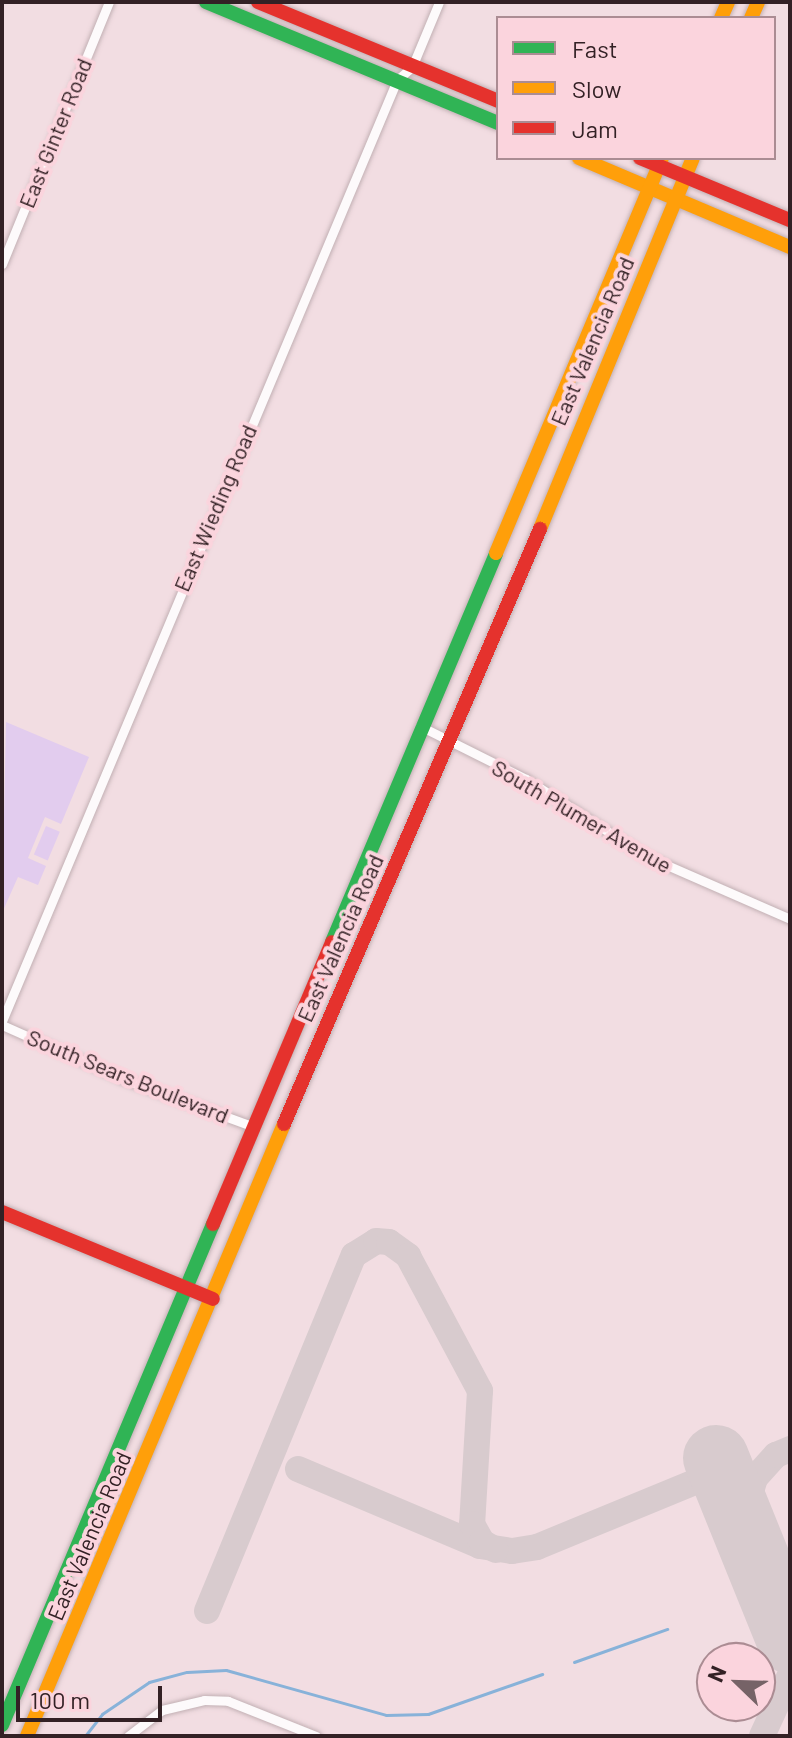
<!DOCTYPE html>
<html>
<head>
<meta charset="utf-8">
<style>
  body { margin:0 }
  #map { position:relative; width:792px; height:1738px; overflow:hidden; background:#f2dde2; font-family:Barlow,sans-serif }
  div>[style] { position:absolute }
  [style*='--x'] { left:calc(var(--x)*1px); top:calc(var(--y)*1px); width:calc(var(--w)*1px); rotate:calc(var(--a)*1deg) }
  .green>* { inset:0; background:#e2ccee; transform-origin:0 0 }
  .stream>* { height:3px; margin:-1.5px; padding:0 1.5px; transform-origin:1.5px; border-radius:1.5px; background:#88b2d9 }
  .taxiway>* { height:26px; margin:-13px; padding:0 13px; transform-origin:13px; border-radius:13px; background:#d8cbce }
  .runway>* { height:66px; margin:-33px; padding:0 33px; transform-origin:33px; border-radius:33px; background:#d8cbce }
  .roads { filter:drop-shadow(0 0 2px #c2b0b4) drop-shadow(0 0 2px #c2b0b4) }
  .street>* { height:9px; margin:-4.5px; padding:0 4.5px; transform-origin:4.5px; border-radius:4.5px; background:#fdfafb }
  .fast>* { height:14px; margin:-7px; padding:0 7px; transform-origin:7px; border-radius:7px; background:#30b455 }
  .slow>* { height:14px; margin:-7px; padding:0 7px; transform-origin:7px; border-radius:7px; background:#ff9f0a }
  .jam>* { height:14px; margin:-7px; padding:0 7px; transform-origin:7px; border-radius:7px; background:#e5322d }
  span { translate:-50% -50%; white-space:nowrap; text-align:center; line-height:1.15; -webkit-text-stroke:8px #fbd4dd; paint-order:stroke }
  .street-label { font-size:22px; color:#332125 }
  .frame { position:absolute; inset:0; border:4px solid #332125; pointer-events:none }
  .legend { position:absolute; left:496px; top:16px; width:280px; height:144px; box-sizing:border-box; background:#fbd4dd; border:2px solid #ab8c93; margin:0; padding:10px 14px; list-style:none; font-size:24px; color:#332125 }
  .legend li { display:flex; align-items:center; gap:16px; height:40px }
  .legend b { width:40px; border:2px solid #ab8c93 }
  .north { position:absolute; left:696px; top:1642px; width:80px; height:80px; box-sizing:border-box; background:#fbd4dd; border:2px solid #ab8c93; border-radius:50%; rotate:293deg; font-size:22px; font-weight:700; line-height:32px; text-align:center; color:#332125 }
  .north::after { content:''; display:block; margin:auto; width:28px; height:36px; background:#766367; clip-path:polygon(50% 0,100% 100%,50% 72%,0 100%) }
  .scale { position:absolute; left:16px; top:1686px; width:146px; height:36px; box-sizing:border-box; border:4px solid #332125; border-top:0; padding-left:10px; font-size:24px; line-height:28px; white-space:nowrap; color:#332125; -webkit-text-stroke:6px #fbd4dd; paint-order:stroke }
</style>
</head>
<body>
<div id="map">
  <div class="green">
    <i style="clip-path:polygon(6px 722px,89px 757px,61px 824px,45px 817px,28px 858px,46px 866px,38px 885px,18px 877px,2px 913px)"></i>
    <i style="left:46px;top:826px;width:15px;height:31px;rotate:23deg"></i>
  </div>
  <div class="stream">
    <i style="--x:574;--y:1662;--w:99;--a:-19.5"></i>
    <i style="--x:85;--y:1736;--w:28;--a:-52"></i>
    <i style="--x:102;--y:1714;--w:57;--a:-34.2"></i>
    <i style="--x:149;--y:1682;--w:39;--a:-15"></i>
    <i style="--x:187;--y:1672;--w:39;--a:-3"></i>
    <i style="--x:226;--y:1670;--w:166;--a:15.7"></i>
    <i style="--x:386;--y:1715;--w:42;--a:-1.4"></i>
    <i style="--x:428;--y:1714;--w:121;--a:-19.3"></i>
  </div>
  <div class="taxiway">
    <i style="--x:298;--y:1469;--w:198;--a:22.9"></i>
    <i style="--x:480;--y:1546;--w:32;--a:9"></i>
    <i style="--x:512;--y:1551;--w:25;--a:-9"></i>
    <i style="--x:537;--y:1547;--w:199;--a:-22.4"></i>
    <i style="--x:742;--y:1522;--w:46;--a:-73.5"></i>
    <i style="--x:755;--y:1478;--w:31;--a:-48"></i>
    <i style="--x:776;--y:1455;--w:15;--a:-23"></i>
    <i style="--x:207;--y:1611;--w:385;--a:-67.6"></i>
    <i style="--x:354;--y:1255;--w:26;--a:-32"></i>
    <i style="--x:376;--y:1241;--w:13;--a:4"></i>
    <i style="--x:389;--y:1242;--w:24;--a:36"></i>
    <i style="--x:408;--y:1256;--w:153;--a:61.9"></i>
    <i style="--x:480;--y:1391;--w:133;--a:93.4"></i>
    <i style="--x:472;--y:1524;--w:21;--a:61"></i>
    <i style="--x:482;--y:1542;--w:16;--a:30"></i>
    <i style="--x:786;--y:1631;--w:21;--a:79"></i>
    <i style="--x:762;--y:1736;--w:67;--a:-65.3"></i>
  </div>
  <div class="runway">
    <i style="--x:716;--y:1458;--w:197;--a:68"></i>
  </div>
  <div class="roads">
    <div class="street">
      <i style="--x:2;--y:264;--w:283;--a:-67.8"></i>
      <i style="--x:420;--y:726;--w:119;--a:26.6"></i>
      <i style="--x:526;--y:779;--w:143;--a:32.7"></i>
      <i style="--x:646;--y:856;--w:157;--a:23.6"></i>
      <i style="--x:2;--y:1021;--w:1021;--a:-67.23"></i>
      <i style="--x:397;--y:80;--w:20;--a:-41"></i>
      <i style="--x:412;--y:67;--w:70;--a:-67.4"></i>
      <i style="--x:2;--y:1025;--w:130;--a:24"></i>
      <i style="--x:121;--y:1078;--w:142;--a:20.2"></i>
      <i style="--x:128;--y:1736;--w:43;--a:-37.4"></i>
      <i style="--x:162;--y:1710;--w:43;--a:-13.4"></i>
      <i style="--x:204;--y:1700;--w:24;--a:2"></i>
      <i style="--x:228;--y:1701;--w:95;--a:21.7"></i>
    </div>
    <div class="fast">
      <i style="--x:206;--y:2;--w:316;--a:22.5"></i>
      <i style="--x:332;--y:942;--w:422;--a:-67.1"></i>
      <i style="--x:2;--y:1725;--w:544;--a:-67.16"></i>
    </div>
    <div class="slow">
      <i style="--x:721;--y:18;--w:17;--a:-66"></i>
      <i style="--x:751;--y:18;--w:17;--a:-66"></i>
      <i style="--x:579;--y:158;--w:229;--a:22.9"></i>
      <i style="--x:540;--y:529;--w:401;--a:-67.6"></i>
      <i style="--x:496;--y:553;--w:428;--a:-67.2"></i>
      <i style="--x:27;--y:1736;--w:664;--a:-67.22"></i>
    </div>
    <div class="jam">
      <i style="--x:258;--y:2;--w:260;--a:22.4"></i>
      <i style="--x:640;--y:158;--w:162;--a:22.5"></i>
      <i style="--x:284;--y:1124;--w:648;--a:-66.72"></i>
      <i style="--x:2;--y:1212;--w:228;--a:22.4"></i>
      <i style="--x:213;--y:1224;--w:306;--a:-67.1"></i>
    </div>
  </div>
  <div class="street-label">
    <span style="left:55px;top:133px;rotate:-68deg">East Ginter Road</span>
    <span style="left:592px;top:341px;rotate:-67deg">East Valencia Road</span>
    <span style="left:215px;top:508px;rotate:-67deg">East Wieding Road</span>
    <span style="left:582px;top:816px;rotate:30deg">South Plumer Avenue</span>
    <span style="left:340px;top:938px;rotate:-66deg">East Valencia Road</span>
    <span style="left:128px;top:1076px;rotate:22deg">South Sears Boulevard</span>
    <span style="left:89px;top:1536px;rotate:-67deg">East Valencia Road</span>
  </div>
  <div class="frame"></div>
  <ul class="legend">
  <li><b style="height:10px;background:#30b455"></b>Fast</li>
  <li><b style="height:10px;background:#ff9f0a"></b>Slow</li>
  <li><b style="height:10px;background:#e5322d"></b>Jam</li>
  </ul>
  <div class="north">N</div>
  <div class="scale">100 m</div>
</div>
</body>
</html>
